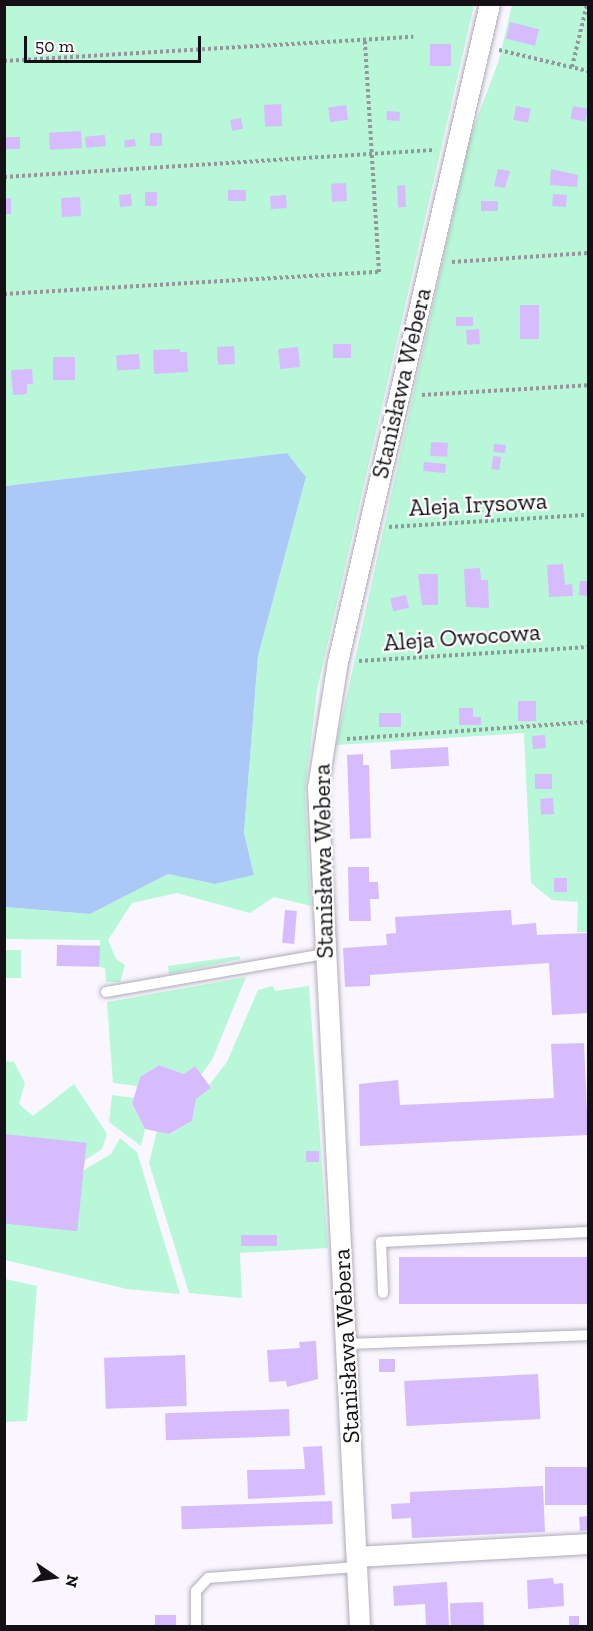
<!DOCTYPE html>
<html>
<head>
<meta charset="utf-8">
<style>
  body { margin:0 }
  #map { position:relative; width:593px; height:1631px; overflow:hidden; background:#f9f6ff; font-family:"Zilla Slab",serif }
  div>[style] { position:absolute }
  [style*='--x'] { left:calc(var(--x)*1px); top:calc(var(--y)*1px); width:calc(var(--w)*1px); rotate:calc(var(--a)*1deg) }
  .green>* { inset:0; background:#b8f7d8; transform-origin:0 0 }
  .water>* { inset:0; background:#aac9f7 }
  .building>* { inset:0; background:#d6bcfd; transform-origin:0 0 }
  .path>* { height:4px; margin-top:-2px; transform-origin:0; background:repeating-linear-gradient(90deg,#97959c 0 3px,transparent 0 6px) }
  .roads { filter:drop-shadow(0 0 2px #b0abb9) drop-shadow(0 0 2px #b0abb9) }
  .lane>* { height:10px; margin:-5px; padding:0 5px; transform-origin:5px; border-radius:5px; background:#fff }
  .street>* { height:20px; margin:-10px; padding:0 10px; transform-origin:10px; border-radius:10px; background:#fff }
  span { translate:-50% -50%; white-space:nowrap; text-align:center; line-height:1.15; -webkit-text-stroke:4.5px #fff; paint-order:stroke }
  .street-label { font-size:24px; color:#131116 }
  .frame { position:absolute; inset:0; border:6px solid #131116; pointer-events:none }
  .north { position:absolute; left:24px; top:1547px; width:60px; height:60px; -webkit-text-stroke:4px #fff; paint-order:stroke; rotate:103deg; font-size:16px; font-weight:700; line-height:24px; text-align:center; color:#131116 }
  .north::after { content:''; display:block; margin:auto; width:21px; height:27px; background:#131116; clip-path:polygon(50% 0,100% 100%,50% 72%,0 100%) }
  .scale { position:absolute; left:24px; top:36px; width:177px; height:27px; box-sizing:border-box; border:3px solid #131116; border-top:0; padding-left:8px; font-size:18px; line-height:21px; white-space:nowrap; color:#131116; -webkit-text-stroke:4px #fff; paint-order:stroke }
</style>
</head>
<body>
<div id="map">
  <div class="green">
    <i style="clip-path:polygon(5px 5px,474px 5px,317px 690px,305px 791px,311px 906px,274px 897px,250px 913px,177px 893px,132px 903px,108px 940px,116px 959px,125px 965px,120px 982px,106px 982px,105px 968px,100px 967px,100px 940px,5px 939px,4px 907px,90px 914px,168px 874px,215px 884px,254px 875px,244px 833px,258px 656px,306px 477px,287px 453px,5px 486px)"></i>
    <i style="clip-path:polygon(512px 5px,588px 5px,588px 932px,577px 932px,578px 902px,552px 900px,531px 883px,524px 733px,336px 745px,470px 137px,499px 60px)"></i>
    <i style="left:5px;top:950px;width:16px;height:28px"></i>
    <i style="clip-path:polygon(239px 956px,241px 959px,169px 974px,168px 966px)"></i>
    <i style="clip-path:polygon(246px 977px,212px 1060px,201px 1075px,195px 1066px,184px 1074px,159px 1065px,140px 1077px,137px 1086px,113px 1083px,107px 1002px)"></i>
    <i style="clip-path:polygon(273px 986px,275px 991px,309px 986px,328px 1248px,240px 1253px,242px 1298px,189px 1293px,149px 1163px,157px 1131px,170px 1134px,192px 1121px,196px 1099px,211px 1088px,209px 1085px,227px 1062px,258px 990px)"></i>
    <i style="clip-path:polygon(5px 1061px,14px 1062px,25px 1083px,19px 1104px,33px 1116px,74px 1084px,107px 1134px,102px 1149px,48px 1185px,52px 1189px,111px 1154px,120px 1138px,137px 1152px,180px 1294px,127px 1289px,5px 1260px)"></i>
    <i style="clip-path:polygon(112px 1095px,134px 1098px,132px 1105px,145px 1129px,141px 1146px,109px 1122px)"></i>
    <i style="clip-path:polygon(5px 1279px,37px 1286px,27px 1421px,5px 1422px)"></i>
  </div>
  <div class="water">
    <i style="clip-path:polygon(287px 453px,306px 477px,258px 656px,244px 833px,254px 875px,215px 884px,168px 874px,90px 914px,5px 907px,5px 486px)"></i>
  </div>
  <div class="building">
    <i style="left:510px;top:22px;width:30px;height:17px;rotate:14deg"></i>
    <i style="left:430px;top:44px;width:21px;height:22px"></i>
    <i style="left:281px;top:104px;width:22px;height:17px;rotate:87deg"></i>
    <i style="left:346px;top:105px;width:15px;height:18px;rotate:82deg"></i>
    <i style="left:516px;top:106px;width:15px;height:14px;rotate:11deg"></i>
    <i style="left:573px;top:106px;width:15px;height:13px;rotate:11deg"></i>
    <i style="left:387px;top:111px;width:13px;height:9px;rotate:4deg"></i>
    <i style="left:241px;top:118px;width:11px;height:11px;rotate:80deg"></i>
    <i style="left:81px;top:131px;width:17px;height:32px;rotate:87deg"></i>
    <i style="left:150px;top:133px;width:12px;height:13px"></i>
    <i style="left:105px;top:135px;width:11px;height:20px;rotate:85deg"></i>
    <i style="left:4px;top:137px;width:16px;height:12px"></i>
    <i style="left:135px;top:139px;width:7px;height:11px;rotate:82deg"></i>
    <i style="clip-path:polygon(498px 169px,510px 171px,505px 188px,494px 186px)"></i>
    <i style="clip-path:polygon(551px 169px,578px 175px,577px 187px,550px 185px)"></i>
    <i style="left:346px;top:183px;width:18px;height:15px;rotate:87deg"></i>
    <i style="left:405px;top:185px;width:22px;height:8px;rotate:87deg"></i>
    <i style="left:228px;top:190px;width:18px;height:11px"></i>
    <i style="left:157px;top:192px;width:14px;height:12px;rotate:90deg"></i>
    <i style="left:131px;top:194px;width:12px;height:12px;rotate:85deg"></i>
    <i style="left:553px;top:194px;width:14px;height:12px;rotate:4deg"></i>
    <i style="left:286px;top:195px;width:13px;height:16px;rotate:86deg"></i>
    <i style="left:80px;top:197px;width:19px;height:19px;rotate:87deg"></i>
    <i style="left:4px;top:198px;width:7px;height:16px"></i>
    <i style="left:498px;top:201px;width:10px;height:17px;rotate:90deg"></i>
    <i style="left:520px;top:305px;width:19px;height:34px"></i>
    <i style="left:456px;top:317px;width:17px;height:9px"></i>
    <i style="left:479px;top:329px;width:15px;height:13px;rotate:86deg"></i>
    <i style="left:351px;top:344px;width:14px;height:18px;rotate:90deg"></i>
    <i style="left:234px;top:346px;width:18px;height:17px;rotate:87deg"></i>
    <i style="left:298px;top:347px;width:20px;height:20px;rotate:84deg"></i>
    <i style="clip-path:polygon(180px 349px,180px 352px,187px 352px,188px 372px,154px 374px,153px 350px)"></i>
    <i style="left:139px;top:354px;width:15px;height:23px;rotate:86deg"></i>
    <i style="left:53px;top:357px;width:22px;height:23px"></i>
    <i style="clip-path:polygon(32px 369px,33px 384px,27px 384px,27px 394px,13px 395px,11px 370px)"></i>
    <i style="left:431px;top:442px;width:17px;height:14px;rotate:3deg"></i>
    <i style="left:494px;top:444px;width:12px;height:8px;rotate:5deg"></i>
    <i style="left:493px;top:456px;width:8px;height:13px;rotate:7deg"></i>
    <i style="left:424px;top:462px;width:22px;height:9px;rotate:5deg"></i>
    <i style="clip-path:polygon(563px 564px,565px 585px,572px 584px,573px 596px,549px 597px,547px 565px)"></i>
    <i style="clip-path:polygon(480px 568px,481px 580px,488px 580px,489px 608px,466px 607px,464px 569px)"></i>
    <i style="clip-path:polygon(418px 574px,438px 574px,438px 605px,422px 605px)"></i>
    <i style="clip-path:polygon(580px 581px,588px 581px,588px 596px,579px 595px)"></i>
    <i style="left:406px;top:595px;width:13px;height:16px;rotate:77deg"></i>
    <i style="left:518px;top:701px;width:18px;height:20px"></i>
    <i style="clip-path:polygon(459px 708px,473px 708px,473px 717px,481px 717px,481px 725px,459px 725px)"></i>
    <i style="left:401px;top:713px;width:14px;height:22px;rotate:90deg"></i>
    <i style="left:545px;top:735px;width:13px;height:13px;rotate:86deg"></i>
    <i style="left:448px;top:747px;width:19px;height:58px;rotate:87deg"></i>
    <i style="clip-path:polygon(363px 754px,363px 765px,369px 765px,371px 838px,350px 839px,347px 755px)"></i>
    <i style="left:535px;top:774px;width:17px;height:15px"></i>
    <i style="left:553px;top:798px;width:16px;height:13px;rotate:86deg"></i>
    <i style="clip-path:polygon(348px 867px,369px 867px,369px 882px,378px 882px,379px 899px,370px 899px,371px 921px,349px 921px)"></i>
    <i style="left:554px;top:878px;width:13px;height:14px"></i>
    <i style="left:285px;top:910px;width:12px;height:33px;rotate:5deg"></i>
    <i style="clip-path:polygon(511px 910px,512px 925px,536px 923px,537px 935px,588px 933px,588px 1013px,552px 1015px,549px 963px,370px 975px,370px 986px,345px 987px,343px 948px,387px 945px,386px 934px,396px 933px,395px 917px)"></i>
    <i style="left:57px;top:945px;width:43px;height:21px;rotate:1deg"></i>
    <i style="clip-path:polygon(584px 1043px,588px 1135px,360px 1146px,359px 1084px,398px 1080px,400px 1105px,554px 1098px,551px 1044px)"></i>
    <i style="clip-path:polygon(159px 1065px,184px 1074px,195px 1066px,211px 1088px,196px 1099px,192px 1121px,169px 1134px,145px 1129px,132px 1104px,140px 1077px)"></i>
    <i style="left:4px;top:1134px;width:83px;height:89px;rotate:6deg"></i>
    <i style="left:306px;top:1151px;width:13px;height:11px"></i>
    <i style="left:277px;top:1235px;width:11px;height:36px;rotate:90deg"></i>
    <i style="left:588px;top:1257px;width:47px;height:189px;rotate:90deg"></i>
    <i style="clip-path:polygon(316px 1341px,318px 1379px,287px 1387px,286px 1381px,269px 1382px,267px 1350px,300px 1348px,299px 1342px)"></i>
    <i style="left:185px;top:1355px;width:51px;height:81px;rotate:88deg"></i>
    <i style="left:379px;top:1359px;width:16px;height:13px"></i>
    <i style="left:538px;top:1374px;width:45px;height:134px;rotate:87deg"></i>
    <i style="left:289px;top:1409px;width:27px;height:124px;rotate:88deg"></i>
    <i style="clip-path:polygon(322px 1446px,325px 1495px,248px 1499px,247px 1470px,305px 1469px,303px 1447px)"></i>
    <i style="left:588px;top:1467px;width:38px;height:43px;rotate:90deg"></i>
    <i style="clip-path:polygon(543px 1486px,545px 1532px,412px 1538px,411px 1518px,392px 1519px,391px 1504px,410px 1503px,410px 1492px)"></i>
    <i style="left:332px;top:1501px;width:23px;height:151px;rotate:88deg"></i>
    <i style="clip-path:polygon(588px 1516px,588px 1530px,580px 1531px,579px 1517px)"></i>
    <i style="clip-path:polygon(553px 1578px,554px 1584px,563px 1583px,564px 1606px,528px 1609px,527px 1580px)"></i>
    <i style="clip-path:polygon(447px 1582px,449px 1626px,426px 1626px,425px 1604px,394px 1606px,393px 1586px)"></i>
    <i style="left:483px;top:1602px;width:24px;height:33px;rotate:88deg"></i>
    <i style="left:176px;top:1615px;width:11px;height:21px;rotate:90deg"></i>
    <i style="left:579px;top:1616px;width:10px;height:10px;rotate:90deg"></i>
  </div>
  <div class="path">
    <i style="--x:499;--y:50;--w:91;--a:13.3"></i>
    <i style="--x:4;--y:61;--w:410;--a:-3.4"></i>
    <i style="--x:572;--y:67;--w:65;--a:-76.6"></i>
    <i style="--x:4;--y:177;--w:432;--a:-3.6"></i>
    <i style="--x:452;--y:262;--w:136;--a:-3.8"></i>
    <i style="--x:4;--y:294;--w:376;--a:-3.4"></i>
    <i style="--x:379;--y:272;--w:232;--a:-93.5"></i>
    <i style="--x:422;--y:395;--w:166;--a:-3.4"></i>
    <i style="--x:389;--y:527;--w:199;--a:-3.5"></i>
    <i style="--x:359;--y:661;--w:229;--a:-3.5"></i>
    <i style="--x:347;--y:739;--w:242;--a:-4"></i>
  </div>
  <div class="roads">
    <div class="lane">
      <i style="--x:106;--y:992;--w:220;--a:-9.9"></i>
      <i style="--x:383;--y:1293;--w:51;--a:-92.2"></i>
      <i style="--x:381;--y:1242;--w:207;--a:-2.8"></i>
      <i style="--x:346;--y:1344;--w:242;--a:-2.1"></i>
      <i style="--x:196;--y:1626;--w:35;--a:-90"></i>
      <i style="--x:196;--y:1591;--w:18;--a:-47"></i>
      <i style="--x:208;--y:1578;--w:149;--a:-4.2"></i>
    </div>
    <div class="street">
      <i style="--x:357;--y:1557;--w:231;--a:-3.2"></i>
      <i style="--x:360;--y:1626;--w:839;--a:-92.87"></i>
      <i style="--x:318;--y:788;--w:128;--a:-81"></i>
      <i style="--x:338;--y:662;--w:675;--a:-76.99"></i>
    </div>
  </div>
  <div class="street-label">
    <span style="left:401px;top:383px;rotate:-77deg">Stanisława Webera</span>
    <span style="left:478px;top:504px;rotate:-3deg">Aleja Irysowa</span>
    <span style="left:462px;top:637px;rotate:-4deg">Aleja Owocowa</span>
    <span style="left:323px;top:861px;rotate:-91deg">Stanisława Webera</span>
    <span style="left:346px;top:1346px;rotate:-93deg">Stanisława Webera</span>
  </div>
  <div class="frame"></div>
  <div class="north">N</div>
  <div class="scale">50 m</div>
</div>
</body>
</html>
